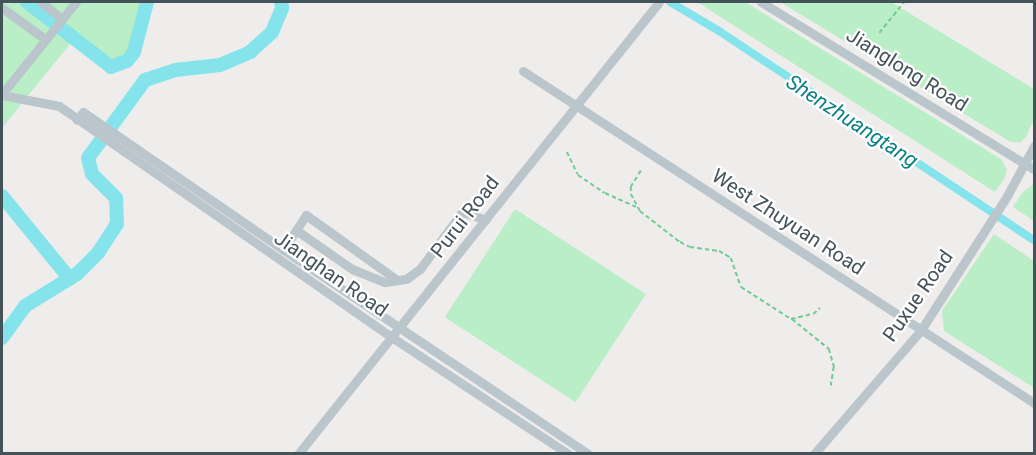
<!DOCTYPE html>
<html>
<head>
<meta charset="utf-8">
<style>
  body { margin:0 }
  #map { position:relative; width:1036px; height:455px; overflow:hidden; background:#efecec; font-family:Roboto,sans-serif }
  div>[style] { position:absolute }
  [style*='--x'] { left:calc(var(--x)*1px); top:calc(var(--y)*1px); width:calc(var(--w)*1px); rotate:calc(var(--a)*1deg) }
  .green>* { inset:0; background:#b9eec6; transform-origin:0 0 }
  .canal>* { height:8px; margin:-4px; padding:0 4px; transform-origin:4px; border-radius:4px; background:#85e4eb }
  .river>* { height:14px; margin:-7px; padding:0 7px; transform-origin:7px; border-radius:7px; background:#85e4eb }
  .path>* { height:1.5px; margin-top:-0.75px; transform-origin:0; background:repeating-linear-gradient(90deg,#71cc92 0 4.5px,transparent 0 7.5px) }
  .minor>* { height:9px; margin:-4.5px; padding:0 4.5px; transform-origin:4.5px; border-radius:4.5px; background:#bac6cc }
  span { translate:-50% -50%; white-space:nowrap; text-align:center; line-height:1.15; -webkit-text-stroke:4.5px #fff; paint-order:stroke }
  .street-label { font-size:20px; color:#445259 }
  .water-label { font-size:21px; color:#0d7f87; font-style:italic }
  .frame { position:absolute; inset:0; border:3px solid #445259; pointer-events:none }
</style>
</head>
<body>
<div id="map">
  <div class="green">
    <i style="clip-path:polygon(2px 2px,140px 2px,129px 54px,115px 60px,103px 55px,78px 34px,2px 128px)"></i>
    <i style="clip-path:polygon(697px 2px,745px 2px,1001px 159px,1007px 170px,1004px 179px,995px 192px)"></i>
    <i style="clip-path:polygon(780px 2px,891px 2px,1034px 89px,1034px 119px,1026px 137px,1020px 143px,1009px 141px)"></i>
    <i style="clip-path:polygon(1034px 184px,1034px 221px,1013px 207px,1023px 192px)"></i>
    <i style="left:515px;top:209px;width:156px;height:129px;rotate:33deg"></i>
    <i style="clip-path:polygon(994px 234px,1034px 261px,1034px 388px,944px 331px,942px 311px)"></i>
  </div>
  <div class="canal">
    <i style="--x:670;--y:2;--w:57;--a:30.6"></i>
    <i style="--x:719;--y:31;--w:378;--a:33.6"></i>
  </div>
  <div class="river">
    <i style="--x:27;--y:2;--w:106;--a:37.7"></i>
    <i style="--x:111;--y:67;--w:17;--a:-21"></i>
    <i style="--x:127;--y:61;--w:11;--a:-52"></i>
    <i style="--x:134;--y:52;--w:52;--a:-75.4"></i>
    <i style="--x:2;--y:196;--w:107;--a:50.7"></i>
    <i style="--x:2;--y:338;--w:39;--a:-54"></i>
    <i style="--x:25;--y:306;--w:61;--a:-31.6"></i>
    <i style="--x:77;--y:274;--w:30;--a:-45"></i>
    <i style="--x:98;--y:253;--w:35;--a:-57"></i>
    <i style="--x:117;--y:224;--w:26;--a:-92"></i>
    <i style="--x:116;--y:198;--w:34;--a:-135"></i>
    <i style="--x:92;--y:174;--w:16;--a:-104"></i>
    <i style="--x:88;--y:158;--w:97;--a:-53.8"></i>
    <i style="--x:145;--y:80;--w:32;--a:-18"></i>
    <i style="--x:175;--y:70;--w:45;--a:-6.3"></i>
    <i style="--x:220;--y:65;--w:33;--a:-23"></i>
    <i style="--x:250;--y:52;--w:30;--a:-42"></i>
    <i style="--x:272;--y:32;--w:26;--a:-67"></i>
    <i style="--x:282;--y:8;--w:6;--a:-99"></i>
  </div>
  <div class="path">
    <i style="--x:879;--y:33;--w:40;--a:-51"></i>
    <i style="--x:567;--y:152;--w:25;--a:64"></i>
    <i style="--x:578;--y:175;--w:32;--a:34"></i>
    <i style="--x:605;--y:193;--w:34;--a:24"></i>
    <i style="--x:641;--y:171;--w:19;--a:122"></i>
    <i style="--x:631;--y:187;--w:7;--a:90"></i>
    <i style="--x:631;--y:194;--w:19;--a:62"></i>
    <i style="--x:640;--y:211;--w:51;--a:37.8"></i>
    <i style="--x:680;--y:242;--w:11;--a:27"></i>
    <i style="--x:690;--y:247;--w:29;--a:8"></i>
    <i style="--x:719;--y:251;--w:14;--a:30"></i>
    <i style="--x:731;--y:258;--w:31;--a:71"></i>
    <i style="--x:741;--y:287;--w:59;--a:32.6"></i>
    <i style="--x:791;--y:319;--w:23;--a:-13"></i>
    <i style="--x:813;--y:314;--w:9;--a:-41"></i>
    <i style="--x:792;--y:319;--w:48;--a:39"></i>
    <i style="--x:829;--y:349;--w:19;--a:74"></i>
    <i style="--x:834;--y:367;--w:19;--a:99"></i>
  </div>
  <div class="minor">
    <i style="--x:41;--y:2;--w:27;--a:39"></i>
    <i style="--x:761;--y:2;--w:320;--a:31.5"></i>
    <i style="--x:2;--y:8;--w:53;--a:35.8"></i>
    <i style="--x:523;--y:71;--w:609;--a:33.01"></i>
    <i style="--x:2;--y:94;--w:118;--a:-51.2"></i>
    <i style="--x:2;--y:95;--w:58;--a:10.9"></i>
    <i style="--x:59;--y:106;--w:407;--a:34.8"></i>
    <i style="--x:393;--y:338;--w:210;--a:33.5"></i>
    <i style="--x:77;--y:120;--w:10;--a:-53"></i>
    <i style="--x:83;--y:112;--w:256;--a:34.5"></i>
    <i style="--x:294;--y:257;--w:354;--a:33.8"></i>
    <i style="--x:296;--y:230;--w:68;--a:34.9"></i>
    <i style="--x:352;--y:269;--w:35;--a:22"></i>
    <i style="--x:385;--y:282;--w:21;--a:-8"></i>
    <i style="--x:406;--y:279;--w:17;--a:-36"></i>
    <i style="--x:420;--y:269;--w:71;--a:-53.6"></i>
    <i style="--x:462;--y:212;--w:25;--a:18"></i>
    <i style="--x:283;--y:250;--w:42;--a:-56.7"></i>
    <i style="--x:306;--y:215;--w:112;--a:35.5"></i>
    <i style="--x:298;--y:454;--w:578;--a:-51.39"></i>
    <i style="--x:814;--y:454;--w:164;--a:-49.2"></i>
    <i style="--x:921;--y:330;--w:159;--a:-57.3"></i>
    <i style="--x:1007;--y:196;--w:57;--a:-61.6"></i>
  </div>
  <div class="street-label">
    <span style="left:907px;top:70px;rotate:32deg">Jianglong Road</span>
    <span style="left:465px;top:217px;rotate:-52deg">Purui Road</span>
    <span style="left:788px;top:222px;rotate:33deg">West Zhuyuan Road</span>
    <span style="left:331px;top:274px;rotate:35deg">Jianghan Road</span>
    <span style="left:918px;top:296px;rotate:-55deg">Puxue Road</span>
  </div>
  <div class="water-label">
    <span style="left:852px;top:121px;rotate:33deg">Shenzhuangtang</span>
  </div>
  <div class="frame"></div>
</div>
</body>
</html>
